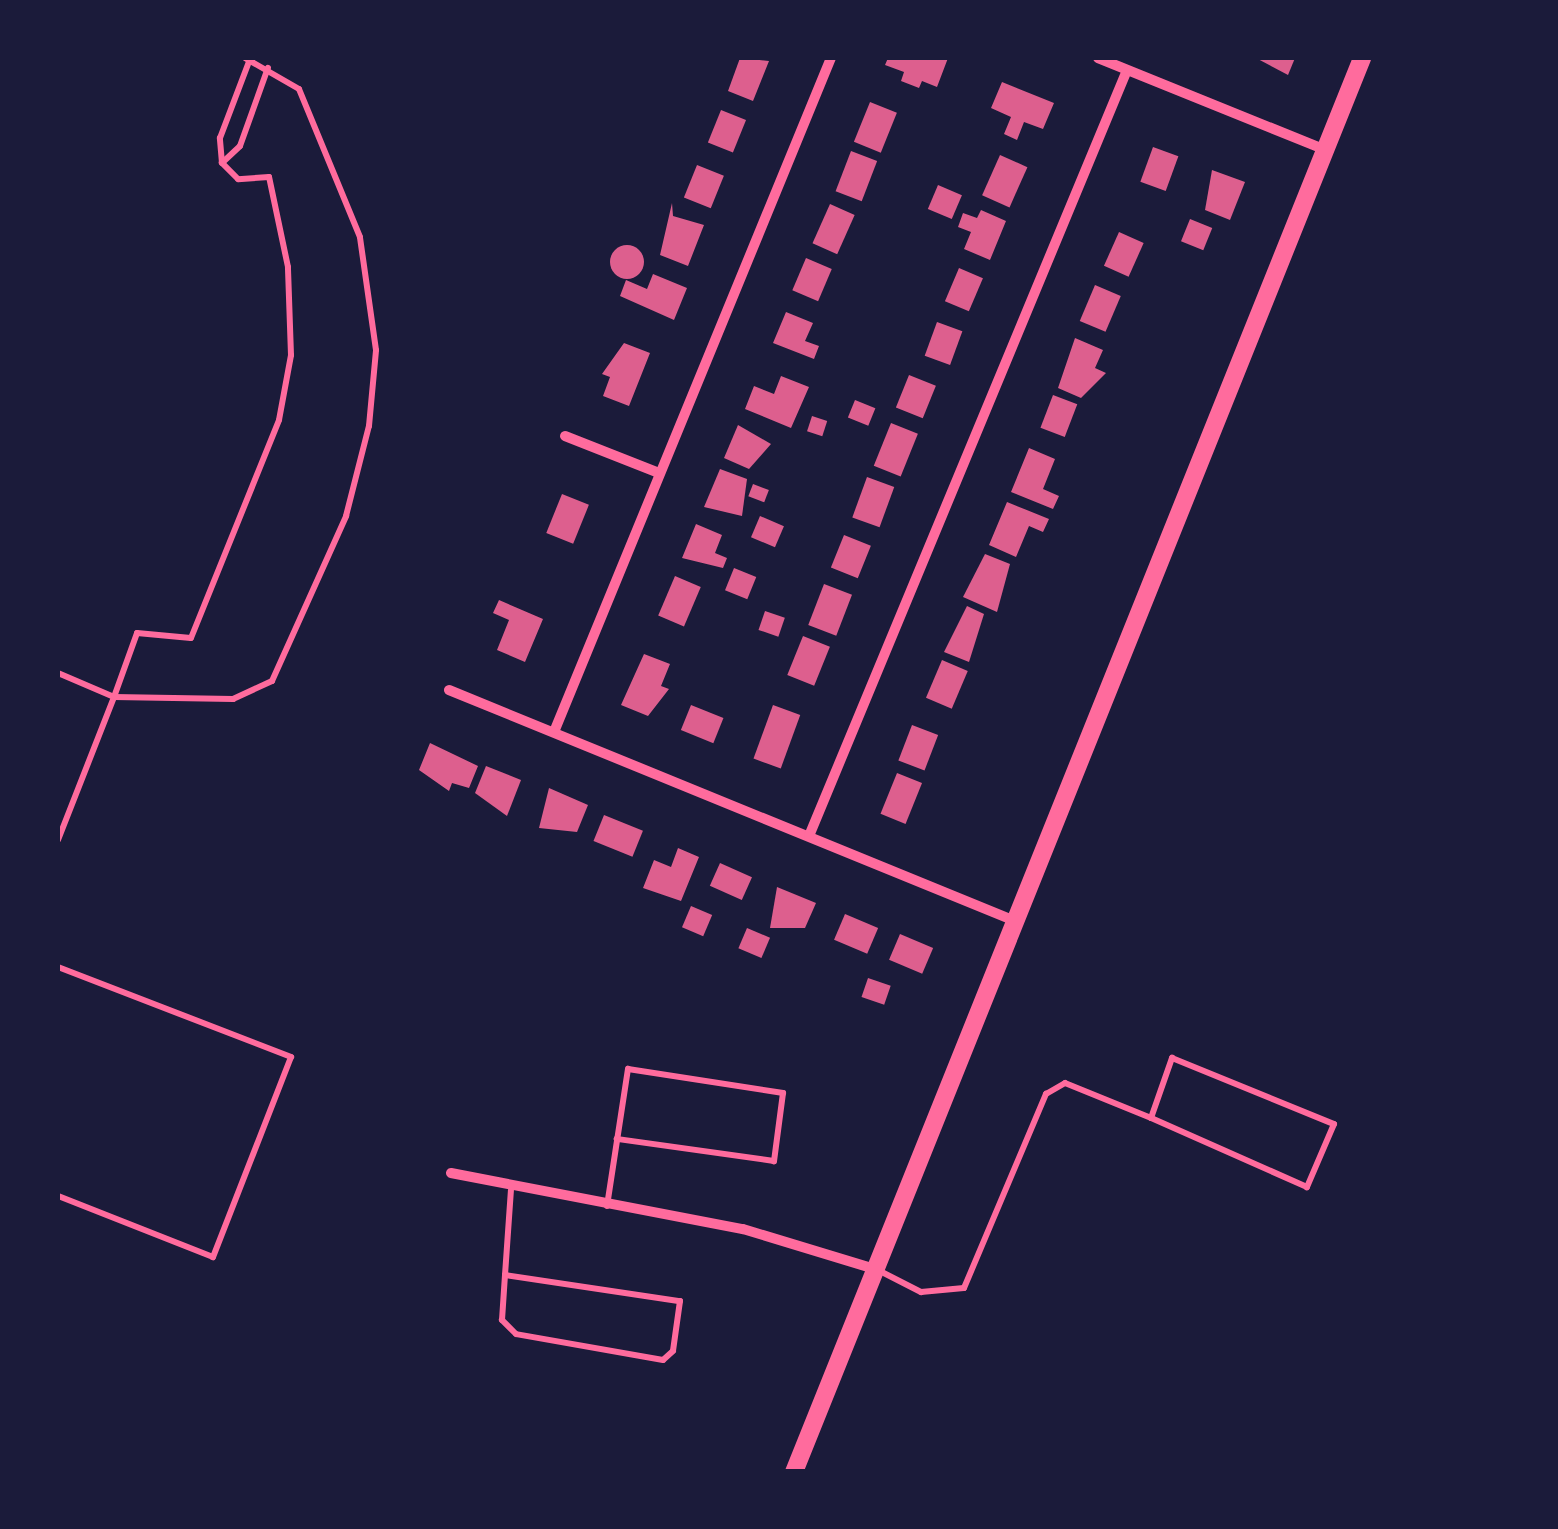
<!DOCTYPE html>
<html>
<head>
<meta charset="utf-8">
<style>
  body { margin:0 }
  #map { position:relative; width:1558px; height:1529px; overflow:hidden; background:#1b1b3a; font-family:Overpass,sans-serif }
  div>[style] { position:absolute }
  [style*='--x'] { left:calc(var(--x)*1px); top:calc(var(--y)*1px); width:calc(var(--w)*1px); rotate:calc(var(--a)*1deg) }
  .building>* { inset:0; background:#dd5f8e; transform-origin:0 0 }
  .round { border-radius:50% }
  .service>* { height:6px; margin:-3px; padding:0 3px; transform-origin:3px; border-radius:3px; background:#ff6b9d }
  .minor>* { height:10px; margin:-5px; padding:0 5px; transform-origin:5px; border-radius:5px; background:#ff6b9d }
  .secondary>* { height:18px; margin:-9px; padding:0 9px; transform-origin:9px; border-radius:9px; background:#ff6b9d }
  span { translate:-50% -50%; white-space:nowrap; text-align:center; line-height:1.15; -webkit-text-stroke:8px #1b1b3a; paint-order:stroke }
  .frame { position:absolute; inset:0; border:60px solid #1b1b3a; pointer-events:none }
</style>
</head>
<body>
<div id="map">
  <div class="building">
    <i style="clip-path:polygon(740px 58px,769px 61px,753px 101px,728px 91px)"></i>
    <i style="clip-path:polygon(888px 58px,948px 58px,937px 87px,922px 81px,919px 88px,901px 81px,904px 72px,885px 65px)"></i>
    <i style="clip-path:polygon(1256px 58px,1295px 58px,1288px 75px)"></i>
    <i style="clip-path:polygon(1002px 82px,1054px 103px,1043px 129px,1024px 122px,1017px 140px,1004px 134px,1011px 117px,991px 108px)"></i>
    <i style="left:870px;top:102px;width:29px;height:43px;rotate:22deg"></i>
    <i style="left:721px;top:110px;width:27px;height:35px;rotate:22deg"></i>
    <i style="left:1153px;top:147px;width:27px;height:37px;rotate:20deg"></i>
    <i style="left:851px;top:151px;width:28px;height:43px;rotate:21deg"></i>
    <i style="left:1000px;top:155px;width:30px;height:44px;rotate:24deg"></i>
    <i style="left:697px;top:165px;width:29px;height:35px;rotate:22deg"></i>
    <i style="clip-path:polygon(1212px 170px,1245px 182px,1230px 220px,1205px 210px)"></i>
    <i style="left:938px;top:185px;width:26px;height:26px;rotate:23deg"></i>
    <i style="clip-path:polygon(672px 203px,673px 216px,704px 225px,688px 266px,660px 255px)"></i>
    <i style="left:830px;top:204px;width:27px;height:43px;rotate:24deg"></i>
    <i style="clip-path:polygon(981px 210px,1006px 221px,990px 260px,964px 249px,971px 232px,958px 227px,963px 213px,977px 218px)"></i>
    <i style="left:1190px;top:219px;width:24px;height:24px;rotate:22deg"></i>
    <i style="left:1119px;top:232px;width:27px;height:37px;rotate:24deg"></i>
    <i class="round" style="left:610px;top:245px;width:34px;height:34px"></i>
    <i style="left:806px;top:258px;width:28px;height:35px;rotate:23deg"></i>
    <i style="left:959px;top:268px;width:26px;height:36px;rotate:23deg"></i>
    <i style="clip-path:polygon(653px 274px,687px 288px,674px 320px,620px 296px,626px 280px,647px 289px)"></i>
    <i style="left:1095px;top:285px;width:28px;height:39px;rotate:23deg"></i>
    <i style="clip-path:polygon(786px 312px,813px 323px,805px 341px,819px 346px,814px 359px,773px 343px)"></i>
    <i style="left:937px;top:322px;width:27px;height:36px;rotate:20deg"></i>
    <i style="clip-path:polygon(1075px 338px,1103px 350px,1095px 368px,1106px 373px,1081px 398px,1058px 388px)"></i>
    <i style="clip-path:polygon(624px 343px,650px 353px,629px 406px,603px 396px,610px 377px,602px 374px)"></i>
    <i style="left:909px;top:375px;width:29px;height:35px;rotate:22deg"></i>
    <i style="clip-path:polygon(781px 376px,809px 387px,791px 428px,745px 409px,754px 386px,774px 394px)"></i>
    <i style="left:1053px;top:395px;width:26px;height:35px;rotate:21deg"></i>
    <i style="left:855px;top:400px;width:22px;height:19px;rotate:22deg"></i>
    <i style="left:812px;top:416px;width:16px;height:16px;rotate:18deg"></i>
    <i style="left:891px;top:423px;width:29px;height:46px;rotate:22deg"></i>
    <i style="clip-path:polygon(738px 425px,771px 444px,749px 469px,724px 458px)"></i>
    <i style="clip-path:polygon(1029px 448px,1055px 459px,1043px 489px,1059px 496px,1053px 509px,1011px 492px)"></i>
    <i style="clip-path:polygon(720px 469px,747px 479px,742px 516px,704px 507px)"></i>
    <i style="left:867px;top:477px;width:29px;height:43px;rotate:20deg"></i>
    <i style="left:753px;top:484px;width:17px;height:13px;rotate:21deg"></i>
    <i style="left:562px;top:494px;width:29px;height:42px;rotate:22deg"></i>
    <i style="clip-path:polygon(1007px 502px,1049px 519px,1043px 532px,1029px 526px,1016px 557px,989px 545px)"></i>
    <i style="left:760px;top:516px;width:26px;height:23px;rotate:23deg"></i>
    <i style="clip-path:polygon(696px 524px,722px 535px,715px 553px,727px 558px,723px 568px,682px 558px)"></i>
    <i style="left:844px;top:535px;width:29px;height:35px;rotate:22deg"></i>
    <i style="clip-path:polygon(985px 554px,1010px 564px,997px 612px,963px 597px)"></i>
    <i style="left:734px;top:568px;width:24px;height:24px;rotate:22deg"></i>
    <i style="left:675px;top:576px;width:28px;height:43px;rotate:23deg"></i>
    <i style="left:824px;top:584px;width:30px;height:44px;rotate:21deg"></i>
    <i style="clip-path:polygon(499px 600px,543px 619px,525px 662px,497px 650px,509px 620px,493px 613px)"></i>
    <i style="clip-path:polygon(967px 606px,984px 614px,969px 662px,944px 652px)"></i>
    <i style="left:765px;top:611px;width:21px;height:20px;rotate:19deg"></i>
    <i style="left:803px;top:636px;width:29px;height:42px;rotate:22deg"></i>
    <i style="clip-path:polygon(644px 654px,670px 664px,661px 686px,669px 689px,648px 716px,621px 705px)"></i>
    <i style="left:942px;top:660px;width:28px;height:41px;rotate:23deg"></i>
    <i style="left:691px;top:705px;width:35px;height:27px;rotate:22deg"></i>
    <i style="left:773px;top:705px;width:29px;height:57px;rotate:20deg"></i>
    <i style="left:912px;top:725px;width:28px;height:38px;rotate:21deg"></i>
    <i style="clip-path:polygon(430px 743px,478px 766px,469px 788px,452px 783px,449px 791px,419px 770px)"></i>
    <i style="clip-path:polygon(486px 766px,521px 780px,507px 816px,475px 793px)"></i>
    <i style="left:897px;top:773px;width:27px;height:44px;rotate:22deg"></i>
    <i style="clip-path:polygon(549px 788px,588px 805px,577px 832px,539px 828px)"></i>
    <i style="left:604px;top:815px;width:42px;height:28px;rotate:22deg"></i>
    <i style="clip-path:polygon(678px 848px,699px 857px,681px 901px,643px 888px,654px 860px,671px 867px)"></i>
    <i style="left:720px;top:863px;width:35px;height:25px;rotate:24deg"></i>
    <i style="clip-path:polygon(777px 887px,816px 903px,805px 928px,770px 928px)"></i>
    <i style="left:691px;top:906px;width:23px;height:23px;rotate:23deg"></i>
    <i style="left:845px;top:914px;width:36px;height:28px;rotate:23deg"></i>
    <i style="left:747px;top:928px;width:25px;height:22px;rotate:23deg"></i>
    <i style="left:900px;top:934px;width:36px;height:28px;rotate:23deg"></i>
    <i style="left:868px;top:978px;width:24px;height:20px;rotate:19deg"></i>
  </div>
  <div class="service">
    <i style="--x:223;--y:162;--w:23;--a:-43"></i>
    <i style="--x:240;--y:146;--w:83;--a:-70.3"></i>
    <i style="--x:58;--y:673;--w:61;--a:23.2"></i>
    <i style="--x:114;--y:697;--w:68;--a:-70.2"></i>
    <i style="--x:137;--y:633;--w:54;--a:5.3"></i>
    <i style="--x:191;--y:638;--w:235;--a:-68"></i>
    <i style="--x:279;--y:420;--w:66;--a:-79.5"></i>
    <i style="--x:291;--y:355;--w:88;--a:-92"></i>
    <i style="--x:288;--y:267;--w:92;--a:-101.9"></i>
    <i style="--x:269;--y:177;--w:31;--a:176"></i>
    <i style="--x:238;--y:179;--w:23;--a:-135"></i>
    <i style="--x:222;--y:163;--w:25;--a:-95"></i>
    <i style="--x:220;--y:138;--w:85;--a:-69.2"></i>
    <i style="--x:58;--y:840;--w:154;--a:-68.6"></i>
    <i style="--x:114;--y:697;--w:119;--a:1"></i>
    <i style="--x:233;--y:699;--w:43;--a:-24.8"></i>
    <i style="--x:272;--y:681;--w:181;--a:-65.8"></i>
    <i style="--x:346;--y:516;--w:93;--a:-75.7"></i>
    <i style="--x:369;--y:426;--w:76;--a:-84.7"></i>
    <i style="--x:376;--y:350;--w:114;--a:-98.1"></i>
    <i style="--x:360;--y:237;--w:160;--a:-112.4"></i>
    <i style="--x:299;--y:89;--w:62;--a:-150.1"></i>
    <i style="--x:58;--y:967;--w:250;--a:21.1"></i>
    <i style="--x:291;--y:1057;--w:215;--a:111.3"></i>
    <i style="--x:213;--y:1257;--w:167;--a:-158.5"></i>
    <i style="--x:607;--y:1206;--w:139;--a:-81.3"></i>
    <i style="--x:628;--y:1069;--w:157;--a:8.8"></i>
    <i style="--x:783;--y:1093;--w:69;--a:97.5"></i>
    <i style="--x:774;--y:1161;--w:159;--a:-172"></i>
    <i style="--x:876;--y:1269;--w:51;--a:27.1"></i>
    <i style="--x:921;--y:1292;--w:43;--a:-5.3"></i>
    <i style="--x:964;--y:1288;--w:211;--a:-67.1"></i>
    <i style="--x:1046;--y:1094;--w:22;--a:-30"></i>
    <i style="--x:1065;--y:1083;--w:93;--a:22.1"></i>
    <i style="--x:1151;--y:1118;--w:64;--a:-70.7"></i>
    <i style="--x:1172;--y:1058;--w:175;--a:22.2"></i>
    <i style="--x:1334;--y:1124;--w:69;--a:113.2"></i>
    <i style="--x:1307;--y:1187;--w:171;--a:-156.1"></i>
    <i style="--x:505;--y:1275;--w:177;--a:8.5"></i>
    <i style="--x:680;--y:1301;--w:50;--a:98"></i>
    <i style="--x:673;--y:1351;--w:13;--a:138"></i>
    <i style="--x:663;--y:1360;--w:149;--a:-170"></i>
    <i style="--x:516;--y:1334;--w:20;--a:-135"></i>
    <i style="--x:502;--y:1320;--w:45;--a:-86.2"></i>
    <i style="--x:505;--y:1275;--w:85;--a:-86"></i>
  </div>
  <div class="minor">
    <i style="--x:1098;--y:58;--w:246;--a:22"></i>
    <i style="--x:565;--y:436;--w:101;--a:21.5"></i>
    <i style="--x:449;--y:690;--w:611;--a:22.2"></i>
    <i style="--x:554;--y:732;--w:729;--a:-67.66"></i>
    <i style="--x:809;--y:836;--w:829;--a:-67.45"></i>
    <i style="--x:451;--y:1173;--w:297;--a:10.9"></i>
    <i style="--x:743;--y:1229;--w:138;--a:16.9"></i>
  </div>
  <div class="secondary">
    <i style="--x:794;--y:1472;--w:1524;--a:-68.11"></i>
  </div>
  <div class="frame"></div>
</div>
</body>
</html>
